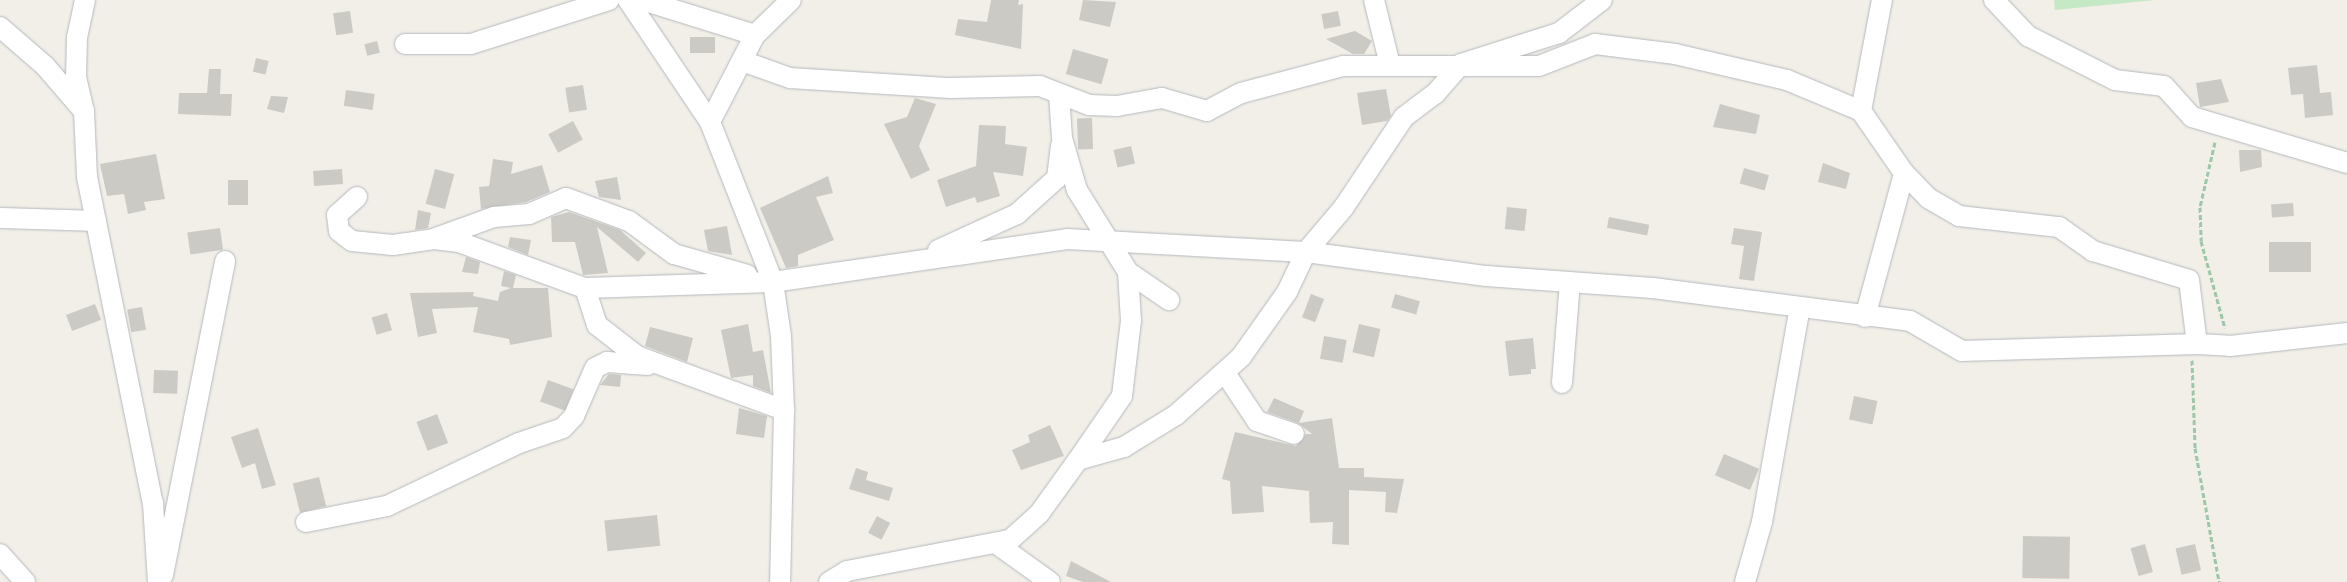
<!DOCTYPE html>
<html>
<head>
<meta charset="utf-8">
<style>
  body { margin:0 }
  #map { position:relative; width:2347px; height:582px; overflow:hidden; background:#f1efe8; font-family:"PT Sans",sans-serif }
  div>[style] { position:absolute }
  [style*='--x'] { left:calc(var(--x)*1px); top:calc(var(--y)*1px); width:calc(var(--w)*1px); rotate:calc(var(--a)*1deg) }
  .green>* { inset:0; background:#c5e8c5 }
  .building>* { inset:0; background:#cccac5; transform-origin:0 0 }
  .path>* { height:3px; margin-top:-1.5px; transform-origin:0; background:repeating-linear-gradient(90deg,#9cc7a9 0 5px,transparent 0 7.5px) }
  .roads { filter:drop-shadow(0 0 1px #b5b8bc) drop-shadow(0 0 1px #b5b8bc) }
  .minor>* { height:20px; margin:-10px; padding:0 10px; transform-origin:10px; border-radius:10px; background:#fff }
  span { translate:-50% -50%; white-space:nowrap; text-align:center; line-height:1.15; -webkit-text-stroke:4.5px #fff; paint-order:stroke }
</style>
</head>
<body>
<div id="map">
  <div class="green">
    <i style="clip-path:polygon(2054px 0,2155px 0,2055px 10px)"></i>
  </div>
  <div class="building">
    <i style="clip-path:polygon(991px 0,1019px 0,1018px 5px,1023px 4px,1021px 49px,955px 35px,958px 19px,987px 22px)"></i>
    <i style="clip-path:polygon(1083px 0,1116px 2px,1110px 27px,1079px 20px)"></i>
    <i style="left:350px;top:11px;width:22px;height:17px;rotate:82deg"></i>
    <i style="left:1338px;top:11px;width:15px;height:17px;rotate:79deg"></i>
    <i style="clip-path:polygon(1355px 31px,1372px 41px,1364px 54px,1353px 54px,1326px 39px)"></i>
    <i style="left:690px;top:37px;width:25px;height:16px"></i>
    <i style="left:377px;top:41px;width:12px;height:13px;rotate:76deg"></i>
    <i style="left:1073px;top:49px;width:37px;height:26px;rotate:16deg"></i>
    <i style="left:256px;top:58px;width:13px;height:14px;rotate:13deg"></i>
    <i style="clip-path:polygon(2317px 65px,2320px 93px,2331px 92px,2333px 115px,2305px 118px,2303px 94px,2291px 95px,2288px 68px)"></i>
    <i style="clip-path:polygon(209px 69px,221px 69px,220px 94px,232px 94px,231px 116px,178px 114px,179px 93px,207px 93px)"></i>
    <i style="clip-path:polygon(2221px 79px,2229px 102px,2200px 107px,2196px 83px)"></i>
    <i style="left:583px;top:85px;width:25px;height:18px;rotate:81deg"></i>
    <i style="clip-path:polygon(1386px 89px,1391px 116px,1387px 121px,1362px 125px,1357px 93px)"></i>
    <i style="left:346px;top:90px;width:29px;height:16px;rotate:8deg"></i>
    <i style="clip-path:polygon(271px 96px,288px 97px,284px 113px,267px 109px)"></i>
    <i style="clip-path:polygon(915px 98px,936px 104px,919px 146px,930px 170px,911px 179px,884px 124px,907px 117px)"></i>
    <i style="clip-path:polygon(1720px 104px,1760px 115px,1756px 134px,1713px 127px)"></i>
    <i style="left:1092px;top:118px;width:31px;height:15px;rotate:88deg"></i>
    <i style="left:573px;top:121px;width:21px;height:28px;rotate:62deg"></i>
    <i style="clip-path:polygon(979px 125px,1006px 126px,1005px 144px,1027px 147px,1023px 176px,993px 172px,1000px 196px,977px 203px,975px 197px,946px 207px,937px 180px,976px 166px)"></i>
    <i style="left:1131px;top:146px;width:18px;height:18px;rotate:77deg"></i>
    <i style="clip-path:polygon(2239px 150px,2261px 150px,2262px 167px,2240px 172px)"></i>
    <i style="clip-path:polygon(156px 154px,165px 199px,144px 202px,146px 210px,128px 214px,124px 194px,107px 196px,100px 164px)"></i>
    <i style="clip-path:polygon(493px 159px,513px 162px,511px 174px,542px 165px,550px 192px,526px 202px,481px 209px,479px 187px,489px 186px)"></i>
    <i style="clip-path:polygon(1823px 163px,1850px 173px,1846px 189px,1818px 182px)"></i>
    <i style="left:1744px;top:168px;width:26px;height:16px;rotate:16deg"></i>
    <i style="left:342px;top:169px;width:15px;height:29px;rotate:86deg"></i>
    <i style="left:435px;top:169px;width:20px;height:36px;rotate:15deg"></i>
    <i style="clip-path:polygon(828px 176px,833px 193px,816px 197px,834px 240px,798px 255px,798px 266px,786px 268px,760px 208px)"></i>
    <i style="clip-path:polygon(617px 177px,621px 200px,599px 197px,595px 181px)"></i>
    <i style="left:248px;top:180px;width:25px;height:20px;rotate:90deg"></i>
    <i style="left:2293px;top:203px;width:13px;height:22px;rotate:86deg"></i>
    <i style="left:1507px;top:207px;width:20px;height:22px;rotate:6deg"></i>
    <i style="clip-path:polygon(418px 210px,431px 213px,428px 228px,415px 230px)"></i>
    <i style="clip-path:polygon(569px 212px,620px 230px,646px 253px,638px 262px,597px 227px,608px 273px,583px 275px,575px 242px,552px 242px,551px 217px)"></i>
    <i style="left:1609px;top:217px;width:41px;height:11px;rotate:11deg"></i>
    <i style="clip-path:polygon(727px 226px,732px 255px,708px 251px,704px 230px)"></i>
    <i style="left:220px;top:228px;width:22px;height:33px;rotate:82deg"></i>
    <i style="clip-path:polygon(1734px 228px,1762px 232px,1754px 281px,1739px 279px,1744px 246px,1731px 244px)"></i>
    <i style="clip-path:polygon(510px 237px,531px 240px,528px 255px,508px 247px)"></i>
    <i style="left:2311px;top:242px;width:30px;height:42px;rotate:90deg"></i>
    <i style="clip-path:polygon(466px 257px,480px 262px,478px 274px,462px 272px)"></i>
    <i style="clip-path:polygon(504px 271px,516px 275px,513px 288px,548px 288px,552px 337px,510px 345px,509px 339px,473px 332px,478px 307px,432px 309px,437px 333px,418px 337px,410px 293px,474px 292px,473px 296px,498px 301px,500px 292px,511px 288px,501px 286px)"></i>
    <i style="left:1311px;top:294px;width:14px;height:25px;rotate:21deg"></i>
    <i style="left:1395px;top:294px;width:26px;height:14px;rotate:16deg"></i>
    <i style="left:95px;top:304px;width:17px;height:31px;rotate:69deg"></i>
    <i style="left:142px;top:307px;width:23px;height:15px;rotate:80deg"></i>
    <i style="left:387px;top:313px;width:18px;height:16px;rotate:74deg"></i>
    <i style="clip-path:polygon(748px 324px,753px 352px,763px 350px,771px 393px,753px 386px,753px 375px,731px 378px,721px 330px)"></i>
    <i style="left:1359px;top:324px;width:22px;height:29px;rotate:13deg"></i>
    <i style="clip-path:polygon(650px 327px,693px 338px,687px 362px,645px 346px)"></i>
    <i style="left:1324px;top:336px;width:23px;height:23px;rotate:10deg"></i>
    <i style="clip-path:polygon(1533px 338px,1536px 369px,1531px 369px,1531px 374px,1509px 376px,1505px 341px)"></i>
    <i style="left:154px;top:370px;width:24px;height:23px;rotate:2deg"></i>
    <i style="clip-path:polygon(609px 374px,621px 375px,620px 387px,600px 385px)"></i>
    <i style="left:548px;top:380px;width:27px;height:23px;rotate:20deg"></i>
    <i style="left:1854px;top:396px;width:24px;height:24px;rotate:12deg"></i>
    <i style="clip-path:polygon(1274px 398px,1304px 411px,1299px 423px,1332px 418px,1339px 468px,1364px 468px,1364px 477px,1404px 479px,1397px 513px,1385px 512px,1386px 492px,1349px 490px,1349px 545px,1332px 544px,1333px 522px,1310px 523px,1309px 491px,1262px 486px,1264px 512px,1232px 514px,1230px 481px,1222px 479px,1235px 432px,1296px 446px,1306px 434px,1312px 434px,1298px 423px,1267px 412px)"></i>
    <i style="clip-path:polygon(739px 408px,767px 416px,764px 438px,736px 434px)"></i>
    <i style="left:437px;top:414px;width:31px;height:22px;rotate:69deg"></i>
    <i style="clip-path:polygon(1050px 425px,1064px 456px,1021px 470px,1012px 450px,1030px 442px,1028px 435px)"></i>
    <i style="clip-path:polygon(258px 428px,276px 485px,262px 489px,255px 463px,242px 468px,231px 437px)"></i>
    <i style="left:1724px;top:454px;width:38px;height:23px;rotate:23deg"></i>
    <i style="clip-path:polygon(856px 468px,868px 472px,866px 480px,893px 488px,889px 501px,849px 489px)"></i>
    <i style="left:319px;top:477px;width:30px;height:27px;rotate:76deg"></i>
    <i style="left:657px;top:515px;width:31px;height:53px;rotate:84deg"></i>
    <i style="left:877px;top:516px;width:15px;height:19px;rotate:28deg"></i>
    <i style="left:2023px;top:536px;width:47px;height:42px;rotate:1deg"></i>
    <i style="left:2145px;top:544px;width:29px;height:15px;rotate:74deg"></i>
    <i style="left:2195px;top:544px;width:27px;height:20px;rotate:77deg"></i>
    <i style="clip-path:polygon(1071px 561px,1111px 582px,1083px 582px,1066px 576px)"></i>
  </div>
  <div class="path">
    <i style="--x:2215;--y:142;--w:67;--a:103"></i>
    <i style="--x:2200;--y:207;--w:34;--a:88"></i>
    <i style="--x:2201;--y:241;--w:90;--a:74.6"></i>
    <i style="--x:2192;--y:360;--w:88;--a:88"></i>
    <i style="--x:2195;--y:448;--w:136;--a:79.8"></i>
  </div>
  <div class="roads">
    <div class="minor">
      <i style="--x:85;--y:0;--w:38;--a:102"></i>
      <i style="--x:77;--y:37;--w:40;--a:91.4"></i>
      <i style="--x:76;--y:77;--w:35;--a:77"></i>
      <i style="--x:84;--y:111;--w:66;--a:87.4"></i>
      <i style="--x:87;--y:177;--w:333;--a:78.6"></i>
      <i style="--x:153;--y:503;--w:79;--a:86.4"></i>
      <i style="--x:628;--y:0;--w:147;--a:56.1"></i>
      <i style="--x:710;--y:122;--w:172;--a:68.5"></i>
      <i style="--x:773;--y:282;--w:55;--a:81.6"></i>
      <i style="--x:781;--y:336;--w:74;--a:87.7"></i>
      <i style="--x:642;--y:0;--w:118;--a:17.2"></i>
      <i style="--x:1374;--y:0;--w:67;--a:76.2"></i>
      <i style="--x:1994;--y:0;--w:50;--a:46.6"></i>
      <i style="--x:2028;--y:36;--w:97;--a:26.8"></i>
      <i style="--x:2115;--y:80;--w:49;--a:7"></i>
      <i style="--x:2164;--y:86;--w:42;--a:47.9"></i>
      <i style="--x:2192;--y:117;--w:162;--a:16.5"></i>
      <i style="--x:0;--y:27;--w:60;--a:40.9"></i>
      <i style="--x:45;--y:66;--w:58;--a:49.2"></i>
      <i style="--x:405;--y:44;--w:66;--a:0"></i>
      <i style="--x:471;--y:44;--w:145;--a:-17.7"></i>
      <i style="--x:745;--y:62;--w:48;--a:19.6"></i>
      <i style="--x:790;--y:78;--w:161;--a:3.6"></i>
      <i style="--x:951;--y:88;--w:89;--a:-1.3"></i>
      <i style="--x:1040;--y:86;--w:53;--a:21.2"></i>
      <i style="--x:1089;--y:105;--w:28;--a:2"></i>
      <i style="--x:1117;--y:106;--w:46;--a:-10.1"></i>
      <i style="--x:1162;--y:98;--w:47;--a:16.1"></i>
      <i style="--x:1207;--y:111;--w:38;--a:-28"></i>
      <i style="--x:1241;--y:93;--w:106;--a:-14.8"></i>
      <i style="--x:1343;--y:66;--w:196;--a:0"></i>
      <i style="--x:1539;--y:66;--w:60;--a:-21.4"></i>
      <i style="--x:1595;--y:44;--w:81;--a:7.1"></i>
      <i style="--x:1675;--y:54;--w:115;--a:13.1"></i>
      <i style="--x:1787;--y:80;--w:80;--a:22.7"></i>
      <i style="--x:1861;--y:111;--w:75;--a:55.3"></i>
      <i style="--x:1904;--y:173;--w:35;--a:46"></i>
      <i style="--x:1928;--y:198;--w:36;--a:30"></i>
      <i style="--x:1959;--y:216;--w:101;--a:6.3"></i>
      <i style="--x:2059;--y:227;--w:42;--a:35.2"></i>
      <i style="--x:2093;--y:251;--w:100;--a:16.8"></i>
      <i style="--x:2189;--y:280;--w:64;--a:82.9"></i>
      <i style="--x:2197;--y:344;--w:33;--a:3"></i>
      <i style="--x:2230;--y:346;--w:118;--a:-6.3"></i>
      <i style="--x:1059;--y:94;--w:44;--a:86.1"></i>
      <i style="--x:1062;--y:138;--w:54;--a:73.9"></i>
      <i style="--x:1077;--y:190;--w:97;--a:58.1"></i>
      <i style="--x:1128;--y:272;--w:50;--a:34.3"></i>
      <i style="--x:1861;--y:111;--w:113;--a:-79.3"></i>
      <i style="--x:710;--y:122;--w:98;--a:-62.7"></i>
      <i style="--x:755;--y:35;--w:50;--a:-44.2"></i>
      <i style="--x:357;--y:197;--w:27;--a:138"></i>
      <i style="--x:337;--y:215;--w:16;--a:83"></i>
      <i style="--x:339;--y:231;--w:16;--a:38"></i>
      <i style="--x:352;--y:241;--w:41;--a:5.6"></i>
      <i style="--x:393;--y:245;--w:41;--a:-8.3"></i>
      <i style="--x:434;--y:239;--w:25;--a:7"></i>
      <i style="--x:459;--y:242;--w:134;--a:20.1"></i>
      <i style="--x:585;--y:288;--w:188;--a:-1.8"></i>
      <i style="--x:773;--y:282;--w:297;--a:-8.3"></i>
      <i style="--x:1067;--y:239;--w:239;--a:3.1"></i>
      <i style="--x:1306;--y:252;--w:182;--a:7.6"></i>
      <i style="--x:1486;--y:276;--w:167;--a:4.1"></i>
      <i style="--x:1653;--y:288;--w:259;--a:7.3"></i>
      <i style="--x:1910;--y:321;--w:60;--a:30"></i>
      <i style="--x:1962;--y:351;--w:235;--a:-1.7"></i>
      <i style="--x:0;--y:218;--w:96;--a:1.8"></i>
      <i style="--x:436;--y:238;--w:62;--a:-19.9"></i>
      <i style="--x:494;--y:217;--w:35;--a:-5"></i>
      <i style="--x:529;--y:214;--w:40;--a:-23.4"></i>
      <i style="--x:566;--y:198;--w:67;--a:20.1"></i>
      <i style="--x:629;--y:221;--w:56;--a:36.3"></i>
      <i style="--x:674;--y:254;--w:76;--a:16"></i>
      <i style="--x:938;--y:250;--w:87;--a:-24.5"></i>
      <i style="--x:1017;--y:214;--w:54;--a:-42"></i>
      <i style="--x:1057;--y:178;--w:33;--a:-83"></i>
      <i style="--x:585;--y:288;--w:39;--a:72"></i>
      <i style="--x:597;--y:325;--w:51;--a:37.8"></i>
      <i style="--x:637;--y:356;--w:157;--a:20.2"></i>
      <i style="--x:784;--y:410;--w:172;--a:91.3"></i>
      <i style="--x:1865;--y:317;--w:149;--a:-74.8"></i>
      <i style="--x:1225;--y:373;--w:58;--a:56.3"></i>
      <i style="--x:1257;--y:421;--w:39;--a:19"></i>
      <i style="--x:1562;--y:383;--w:101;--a:-85.5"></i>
      <i style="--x:1078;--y:460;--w:78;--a:-55.5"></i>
      <i style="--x:1122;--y:396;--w:76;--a:-83.2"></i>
      <i style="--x:1131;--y:321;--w:49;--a:-93.5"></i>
      <i style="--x:306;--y:522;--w:83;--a:-11.2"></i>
      <i style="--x:387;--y:506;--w:146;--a:-25.5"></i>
      <i style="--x:519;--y:443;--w:46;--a:-18.8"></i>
      <i style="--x:563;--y:428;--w:16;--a:-47"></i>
      <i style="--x:574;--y:416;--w:52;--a:-66.4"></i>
      <i style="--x:595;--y:368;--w:13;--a:-27"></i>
      <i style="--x:607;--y:362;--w:41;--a:4.2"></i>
      <i style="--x:997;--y:544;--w:65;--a:35.6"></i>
      <i style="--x:0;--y:554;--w:38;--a:48"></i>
      <i style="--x:163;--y:575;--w:320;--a:-78.8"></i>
      <i style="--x:829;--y:582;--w:21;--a:-31"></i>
      <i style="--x:847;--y:571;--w:166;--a:-10.8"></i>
      <i style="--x:1010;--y:540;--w:39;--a:-42"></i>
      <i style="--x:1039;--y:514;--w:67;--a:-54.2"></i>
      <i style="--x:1078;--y:460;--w:48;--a:-15.8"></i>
      <i style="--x:1124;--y:447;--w:61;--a:-31.6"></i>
      <i style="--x:1176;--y:415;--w:87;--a:-41.7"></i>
      <i style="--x:1241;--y:357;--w:80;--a:-54.7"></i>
      <i style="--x:1287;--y:292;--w:44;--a:-64.6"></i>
      <i style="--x:1306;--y:252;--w:59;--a:-49.8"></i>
      <i style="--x:1344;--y:207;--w:108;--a:-56.3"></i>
      <i style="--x:1404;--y:117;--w:39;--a:-37"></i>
      <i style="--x:1435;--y:94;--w:40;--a:-49"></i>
      <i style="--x:1461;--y:64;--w:103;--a:-17.6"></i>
      <i style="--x:1559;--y:33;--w:54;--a:-37.5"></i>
      <i style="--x:1745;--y:582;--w:62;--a:-74.2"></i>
      <i style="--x:1762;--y:522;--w:218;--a:-80"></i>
    </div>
  </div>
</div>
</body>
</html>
